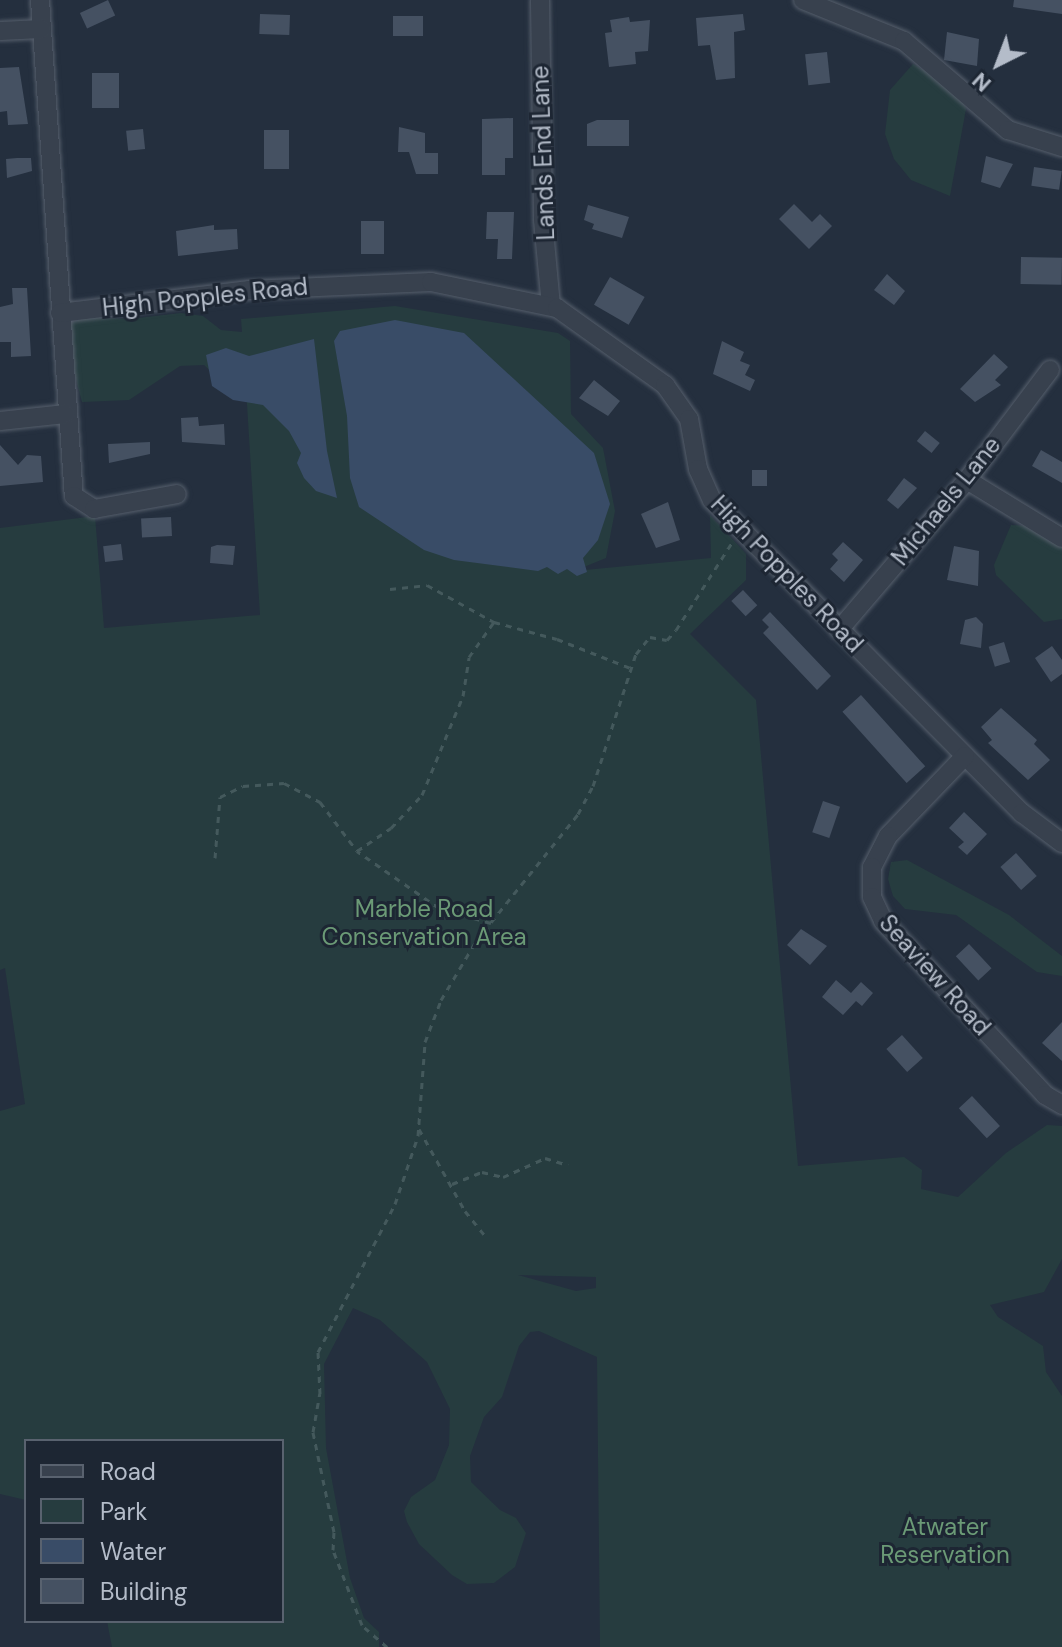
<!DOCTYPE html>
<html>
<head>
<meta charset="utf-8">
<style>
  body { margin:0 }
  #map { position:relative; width:1062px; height:1647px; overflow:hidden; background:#242f3e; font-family:"DM Sans",sans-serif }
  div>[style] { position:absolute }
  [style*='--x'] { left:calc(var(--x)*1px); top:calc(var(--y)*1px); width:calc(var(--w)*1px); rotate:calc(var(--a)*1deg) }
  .green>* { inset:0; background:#263c3f }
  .water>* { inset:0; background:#394c67 }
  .building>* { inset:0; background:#455162; transform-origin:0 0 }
  .path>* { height:3px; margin-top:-1.5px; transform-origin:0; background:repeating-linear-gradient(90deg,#44595c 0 6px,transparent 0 12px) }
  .roads { filter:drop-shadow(0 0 2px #565f6c) drop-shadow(0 0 2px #565f6c) }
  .minor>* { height:18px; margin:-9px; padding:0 9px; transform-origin:9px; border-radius:9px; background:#38414e }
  span { translate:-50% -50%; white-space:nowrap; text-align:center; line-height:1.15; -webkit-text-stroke:6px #1d2633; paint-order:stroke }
  .street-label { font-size:24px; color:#b4bcc9 }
  .park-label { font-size:24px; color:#6b9a76 }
  .legend { position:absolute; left:24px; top:1439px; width:260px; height:184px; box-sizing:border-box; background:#1d2633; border:2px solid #59626f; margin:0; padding:10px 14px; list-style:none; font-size:24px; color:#b4bcc9 }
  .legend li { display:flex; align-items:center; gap:16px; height:40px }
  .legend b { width:40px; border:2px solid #59626f }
  .north { position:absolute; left:958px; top:24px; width:80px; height:80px; -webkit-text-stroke:6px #1d2633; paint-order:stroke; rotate:222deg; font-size:22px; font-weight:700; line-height:32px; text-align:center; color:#b4bcc9 }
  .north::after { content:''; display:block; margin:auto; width:28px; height:36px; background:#b4bcc9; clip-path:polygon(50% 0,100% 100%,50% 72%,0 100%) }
</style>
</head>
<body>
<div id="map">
  <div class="green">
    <i style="clip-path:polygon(913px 64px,959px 91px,966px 109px,950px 196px,911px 180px,894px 159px,885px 134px,890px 90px)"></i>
    <i style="clip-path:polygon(evenodd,395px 306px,558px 333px,570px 341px,571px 414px,603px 448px,615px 511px,606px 558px,574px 571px,711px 558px,710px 515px,746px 554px,746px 580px,690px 634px,756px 700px,798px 1166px,904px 1157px,922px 1170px,921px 1189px,958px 1197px,1006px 1153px,1047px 1125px,1062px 1126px,1062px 1259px,1044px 1292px,990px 1305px,998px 1317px,1043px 1346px,1046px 1372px,1062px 1396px,1062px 1647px,600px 1647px,597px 1357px,539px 1331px,530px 1332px,519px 1346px,502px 1397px,484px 1417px,470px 1456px,471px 1482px,500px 1510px,516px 1518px,526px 1533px,515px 1567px,494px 1583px,467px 1584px,452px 1575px,419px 1544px,407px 1522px,404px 1511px,411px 1497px,435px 1480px,449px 1445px,450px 1409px,427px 1362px,380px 1320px,353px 1308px,324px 1364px,326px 1448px,350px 1578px,364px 1618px,379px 1632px,379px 1647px,112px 1647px,107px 1621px,282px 1621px,282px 1441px,26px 1441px,26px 1500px,0 1494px,0 1111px,25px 1104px,5px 968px,0 970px,0 528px,95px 516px,104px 628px,260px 615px,246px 388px,224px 384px,204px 365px,180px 366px,129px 400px,82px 402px,71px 361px,71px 323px,83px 317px,129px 319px,181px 313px,203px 316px,221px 330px,242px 332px,241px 319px,395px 306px,518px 1275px,596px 1277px,596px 1288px,576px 1291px,518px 1275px)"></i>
    <i style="clip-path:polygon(1011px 525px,1031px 526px,1062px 547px,1062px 619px,1044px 622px,996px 575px,994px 565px)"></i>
    <i style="clip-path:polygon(907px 860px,1009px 915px,1062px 956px,1062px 976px,1037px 972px,956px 915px,905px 909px,893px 896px,888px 879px,891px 862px)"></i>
  </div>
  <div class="water">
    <i style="clip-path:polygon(395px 320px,464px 333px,594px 453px,610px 504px,598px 540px,583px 558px,587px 572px,577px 576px,567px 569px,558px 574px,547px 567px,538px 571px,454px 560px,424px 550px,359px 507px,350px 478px,347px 416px,334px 341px,340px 331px)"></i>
    <i style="clip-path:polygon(314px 339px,327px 451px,337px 498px,316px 491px,304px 478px,297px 463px,301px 453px,289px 431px,263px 405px,233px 400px,212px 386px,206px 355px,226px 348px,249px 356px)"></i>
  </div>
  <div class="building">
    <i style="left:108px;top:0;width:17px;height:31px;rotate:65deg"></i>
    <i style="clip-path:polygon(1014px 0,1062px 0,1062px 14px,1013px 7px)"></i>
    <i style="left:260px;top:14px;width:30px;height:20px;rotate:2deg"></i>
    <i style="clip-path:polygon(743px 14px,745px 30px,734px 32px,735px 78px,716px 80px,710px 45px,698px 46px,696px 18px)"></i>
    <i style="left:393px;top:16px;width:30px;height:20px"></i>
    <i style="clip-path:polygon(629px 17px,630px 22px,650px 20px,648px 51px,635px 52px,636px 64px,609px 67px,605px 33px,612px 32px,610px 20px)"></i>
    <i style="clip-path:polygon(947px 32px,979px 39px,977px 66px,944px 60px)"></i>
    <i style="left:827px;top:52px;width:31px;height:22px;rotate:84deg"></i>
    <i style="clip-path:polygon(19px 67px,28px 124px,8px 125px,7px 111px,0 112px,0 68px)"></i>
    <i style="left:92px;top:73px;width:27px;height:35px"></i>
    <i style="clip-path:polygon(513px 118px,513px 158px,505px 158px,505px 175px,482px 175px,482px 119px)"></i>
    <i style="clip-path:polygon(597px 120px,629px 120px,629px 146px,587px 146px,587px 124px)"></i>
    <i style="clip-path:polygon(399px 127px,425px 133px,425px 153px,438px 153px,438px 174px,416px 174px,409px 152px,398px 152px)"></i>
    <i style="left:143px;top:129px;width:20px;height:17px;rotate:84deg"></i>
    <i style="left:264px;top:130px;width:25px;height:39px"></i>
    <i style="clip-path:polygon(986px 156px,1013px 164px,1000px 188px,981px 182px)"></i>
    <i style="clip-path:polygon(17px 158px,31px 158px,32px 171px,7px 178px,6px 159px)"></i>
    <i style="left:1034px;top:167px;width:28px;height:19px;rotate:8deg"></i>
    <i style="clip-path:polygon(794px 204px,812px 222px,820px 214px,832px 226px,809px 249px,779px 219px)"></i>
    <i style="clip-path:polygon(588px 205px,629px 217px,622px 238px,592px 229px,594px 224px,584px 220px)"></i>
    <i style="clip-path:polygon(487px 212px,514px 212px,512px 259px,497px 259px,498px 239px,486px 239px)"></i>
    <i style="left:384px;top:221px;width:33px;height:23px;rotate:90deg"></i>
    <i style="clip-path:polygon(214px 225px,214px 230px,237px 229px,238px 249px,178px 256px,176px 231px)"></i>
    <i style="left:1021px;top:257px;width:41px;height:27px;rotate:1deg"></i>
    <i style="clip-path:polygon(887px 274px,905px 291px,894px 305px,874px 290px)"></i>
    <i style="left:610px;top:277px;width:40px;height:32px;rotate:30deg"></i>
    <i style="clip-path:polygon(12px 288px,27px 288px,31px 356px,11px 357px,11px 342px,0 342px,0 307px,13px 304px)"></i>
    <i style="clip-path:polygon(722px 341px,744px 352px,740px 361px,750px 365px,745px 375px,755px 380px,750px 391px,713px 374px)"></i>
    <i style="clip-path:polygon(994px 354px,1008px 367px,995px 380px,1001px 385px,975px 402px,960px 389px)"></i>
    <i style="clip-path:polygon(594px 380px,620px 401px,608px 416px,579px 398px)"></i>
    <i style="clip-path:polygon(198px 417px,199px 426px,224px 424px,225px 445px,182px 442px,181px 418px)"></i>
    <i style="left:925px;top:431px;width:19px;height:13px;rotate:39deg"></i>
    <i style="clip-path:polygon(150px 442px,150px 454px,109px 463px,108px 444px)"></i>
    <i style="clip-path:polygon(0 445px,18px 465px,27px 455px,41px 456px,43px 482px,0 486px)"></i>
    <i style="clip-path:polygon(1041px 450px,1062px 462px,1062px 483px,1032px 466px)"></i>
    <i style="left:752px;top:470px;width:15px;height:16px"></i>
    <i style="clip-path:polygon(904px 478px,917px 488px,898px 509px,887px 500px)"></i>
    <i style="clip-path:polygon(668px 502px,680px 540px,656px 548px,641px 514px)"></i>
    <i style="left:171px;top:517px;width:19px;height:30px;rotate:87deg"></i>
    <i style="clip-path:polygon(843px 542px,863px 560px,844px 582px,830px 569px,838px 560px,832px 554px)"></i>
    <i style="left:121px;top:544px;width:16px;height:18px;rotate:83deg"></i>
    <i style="clip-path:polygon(217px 545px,235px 546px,233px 565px,210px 563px,211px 547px)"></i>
    <i style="clip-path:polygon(954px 546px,979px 551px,978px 586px,947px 580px)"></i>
    <i style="left:743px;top:590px;width:21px;height:16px;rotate:47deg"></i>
    <i style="clip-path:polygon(770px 612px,831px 676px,817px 690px,763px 633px,769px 627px,762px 620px)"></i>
    <i style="clip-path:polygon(976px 617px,983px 624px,981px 648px,960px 644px,965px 620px)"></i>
    <i style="left:1004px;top:642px;width:21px;height:16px;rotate:73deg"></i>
    <i style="clip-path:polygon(1052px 646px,1062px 660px,1062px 674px,1051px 682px,1035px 658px)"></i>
    <i style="left:861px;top:695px;width:96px;height:25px;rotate:48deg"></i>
    <i style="clip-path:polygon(1001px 708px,1037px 740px,1034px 744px,1050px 760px,1028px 780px,988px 743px,992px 740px,981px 727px)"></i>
    <i style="left:823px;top:801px;width:18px;height:33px;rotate:19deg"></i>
    <i style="clip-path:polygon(964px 812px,987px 834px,967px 855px,958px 847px,964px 842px,949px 828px)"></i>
    <i style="left:1016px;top:853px;width:31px;height:21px;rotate:48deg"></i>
    <i style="clip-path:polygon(801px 929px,827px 946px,810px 965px,787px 945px)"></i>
    <i style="left:969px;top:944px;width:33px;height:18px;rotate:47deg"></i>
    <i style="clip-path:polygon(836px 980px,851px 993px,861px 982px,873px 993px,862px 1006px,856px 1001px,843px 1015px,822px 997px)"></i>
    <i style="clip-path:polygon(1062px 1022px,1062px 1061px,1042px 1043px)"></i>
    <i style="left:902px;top:1035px;width:31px;height:21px;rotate:48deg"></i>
    <i style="left:972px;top:1096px;width:41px;height:18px;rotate:47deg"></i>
  </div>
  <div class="path">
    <i style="--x:390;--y:589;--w:37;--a:-6"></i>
    <i style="--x:427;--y:585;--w:77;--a:28.9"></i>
    <i style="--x:494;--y:622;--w:65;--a:15.1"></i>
    <i style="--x:557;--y:639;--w:82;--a:21.5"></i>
    <i style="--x:215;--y:858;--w:61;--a:-85.3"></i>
    <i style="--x:220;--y:797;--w:25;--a:-26"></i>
    <i style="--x:243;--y:786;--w:41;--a:-4.2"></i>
    <i style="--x:284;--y:783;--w:41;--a:27.8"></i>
    <i style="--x:320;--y:802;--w:61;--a:52.9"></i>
    <i style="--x:491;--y:923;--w:54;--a:-163.9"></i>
    <i style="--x:439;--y:908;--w:100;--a:-145.2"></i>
    <i style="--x:357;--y:851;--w:41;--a:-34.1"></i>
    <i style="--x:391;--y:828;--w:45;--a:-46.8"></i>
    <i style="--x:422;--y:795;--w:107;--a:-67.5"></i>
    <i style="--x:463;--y:696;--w:39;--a:-81"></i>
    <i style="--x:469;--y:657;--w:43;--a:-54.5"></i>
    <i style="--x:419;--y:1129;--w:94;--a:60.7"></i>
    <i style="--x:465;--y:1211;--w:33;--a:51"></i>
    <i style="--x:452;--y:1184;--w:32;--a:-22"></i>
    <i style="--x:482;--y:1172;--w:22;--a:13"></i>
    <i style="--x:503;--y:1177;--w:46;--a:-24.3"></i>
    <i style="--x:545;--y:1158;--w:24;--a:17"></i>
    <i style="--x:387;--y:1647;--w:33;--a:-139"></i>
    <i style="--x:362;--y:1625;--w:80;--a:-111.1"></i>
    <i style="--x:333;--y:1550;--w:18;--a:-87"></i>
    <i style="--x:334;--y:1532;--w:102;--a:-101.9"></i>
    <i style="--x:313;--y:1432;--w:39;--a:-80"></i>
    <i style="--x:320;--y:1394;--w:42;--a:-92.7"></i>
    <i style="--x:318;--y:1352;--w:167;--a:-62.5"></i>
    <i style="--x:395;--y:1204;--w:72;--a:-71.3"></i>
    <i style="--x:418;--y:1136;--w:94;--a:-85.7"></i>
    <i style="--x:425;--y:1042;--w:45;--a:-69.1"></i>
    <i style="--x:441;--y:1000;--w:69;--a:-59.3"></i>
    <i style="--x:476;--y:941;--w:163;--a:-51.2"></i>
    <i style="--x:578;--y:814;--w:32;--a:-62"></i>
    <i style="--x:593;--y:786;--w:139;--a:-72"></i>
    <i style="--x:636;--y:654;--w:22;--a:-51"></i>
    <i style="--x:650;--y:637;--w:17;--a:10"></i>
    <i style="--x:667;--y:640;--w:13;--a:-48"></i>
    <i style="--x:676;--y:630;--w:106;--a:-57.4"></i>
  </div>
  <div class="roads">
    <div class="minor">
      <i style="--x:40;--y:0;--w:497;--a:86.1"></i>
      <i style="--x:74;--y:496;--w:24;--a:33"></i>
      <i style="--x:94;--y:509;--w:84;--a:-10.2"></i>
      <i style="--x:540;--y:0;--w:220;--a:89.2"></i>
      <i style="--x:543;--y:220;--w:86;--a:84.7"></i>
      <i style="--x:803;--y:0;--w:109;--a:22.1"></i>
      <i style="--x:904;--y:41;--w:137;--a:40.6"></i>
      <i style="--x:1008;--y:130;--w:57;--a:17.5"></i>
      <i style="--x:0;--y:31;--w:42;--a:-2.7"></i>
      <i style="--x:60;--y:313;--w:191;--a:-6.9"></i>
      <i style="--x:250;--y:290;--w:181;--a:-2.5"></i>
      <i style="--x:431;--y:282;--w:129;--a:11.7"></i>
      <i style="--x:557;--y:308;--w:133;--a:35.5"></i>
      <i style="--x:665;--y:385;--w:42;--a:54.8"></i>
      <i style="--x:689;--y:419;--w:51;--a:79.8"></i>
      <i style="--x:698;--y:469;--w:34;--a:66"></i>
      <i style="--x:712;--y:500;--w:441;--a:45.3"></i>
      <i style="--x:1022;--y:813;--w:50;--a:36.9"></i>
      <i style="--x:0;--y:421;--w:66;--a:-6.1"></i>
      <i style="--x:967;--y:480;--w:111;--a:31.4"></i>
      <i style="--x:839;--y:630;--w:197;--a:-49.5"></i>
      <i style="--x:967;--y:480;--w:138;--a:-53"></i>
      <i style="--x:965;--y:756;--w:111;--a:133.9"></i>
      <i style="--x:888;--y:836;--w:35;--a:117"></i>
      <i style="--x:872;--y:867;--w:30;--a:90"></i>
      <i style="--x:872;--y:897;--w:26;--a:65"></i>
      <i style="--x:883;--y:921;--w:238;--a:47"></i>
      <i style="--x:1045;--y:1095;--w:20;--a:30"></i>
    </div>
  </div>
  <div class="street-label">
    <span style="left:543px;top:153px;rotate:-92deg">Lands End Lane</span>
    <span style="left:205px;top:297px;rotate:-6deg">High Popples Road</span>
    <span style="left:946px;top:501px;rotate:-51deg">Michaels Lane</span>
    <span style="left:787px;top:574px;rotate:46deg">High Popples Road</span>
    <span style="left:935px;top:975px;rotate:48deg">Seaview Road</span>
  </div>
  <div class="park-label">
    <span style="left:424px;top:923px">Marble Road<br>Conservation Area</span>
    <span style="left:945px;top:1541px">Atwater<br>Reservation</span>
  </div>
  <ul class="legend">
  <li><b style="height:10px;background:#38414e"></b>Road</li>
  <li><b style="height:22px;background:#263c3f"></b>Park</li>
  <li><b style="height:22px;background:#394c67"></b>Water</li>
  <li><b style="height:22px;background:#455162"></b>Building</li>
  </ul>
  <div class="north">N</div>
</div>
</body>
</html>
